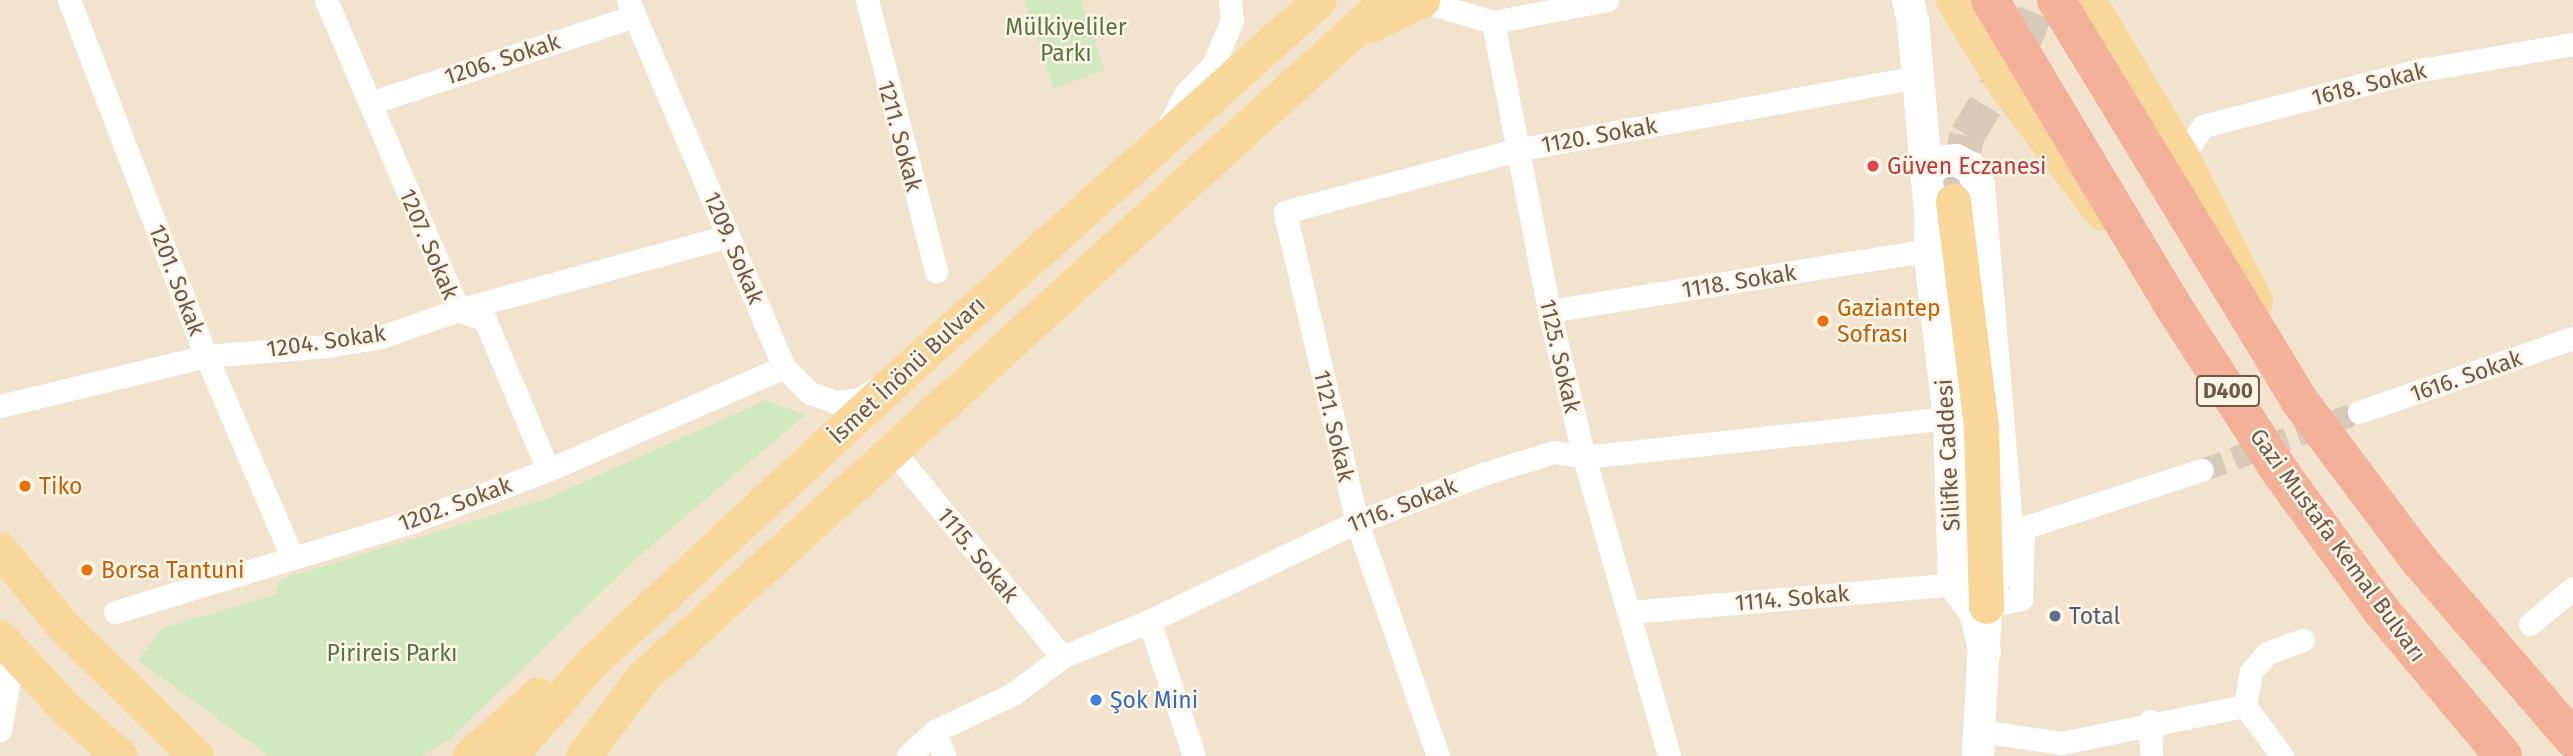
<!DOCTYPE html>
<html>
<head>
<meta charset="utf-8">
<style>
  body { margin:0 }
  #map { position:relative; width:2573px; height:756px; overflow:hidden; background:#fbf1e1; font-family:"Fira Sans",sans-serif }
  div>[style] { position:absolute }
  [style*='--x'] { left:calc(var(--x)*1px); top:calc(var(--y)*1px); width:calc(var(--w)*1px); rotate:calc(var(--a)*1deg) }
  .residential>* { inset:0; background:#f2e3cf; transform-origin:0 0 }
  .green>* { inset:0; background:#d0e8c0 }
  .street-tunnel>* { height:23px; margin-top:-11.5px; transform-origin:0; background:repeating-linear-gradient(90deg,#d8cabb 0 23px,transparent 0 34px) }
  .primary-tunnel>* { height:35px; margin-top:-17.5px; transform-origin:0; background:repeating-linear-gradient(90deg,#d8cabb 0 35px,transparent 0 53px) }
  .street>* { height:23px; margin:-11.5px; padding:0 11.5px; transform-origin:11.5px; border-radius:11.5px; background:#fff }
  .secondary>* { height:32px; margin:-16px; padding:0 16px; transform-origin:16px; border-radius:16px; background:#fff }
  .primary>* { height:35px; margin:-17.5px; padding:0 17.5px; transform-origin:17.5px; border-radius:17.5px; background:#f9d69a }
  .highway>* { height:38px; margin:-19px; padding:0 19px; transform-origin:19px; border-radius:19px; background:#f4b199 }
  .dots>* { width:19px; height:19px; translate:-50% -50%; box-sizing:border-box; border:4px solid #fff5e6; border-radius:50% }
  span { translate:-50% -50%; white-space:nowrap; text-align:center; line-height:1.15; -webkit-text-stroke:5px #fff5e6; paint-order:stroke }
  .shield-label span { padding:2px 5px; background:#fff5e6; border:2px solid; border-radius:5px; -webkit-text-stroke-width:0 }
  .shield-label { font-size:21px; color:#715749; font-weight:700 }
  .park-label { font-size:23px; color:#517742 }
  .street-label { font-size:23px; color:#715749 }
  .health-label { font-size:23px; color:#be3a42 }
  .left { translate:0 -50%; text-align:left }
  .food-label { font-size:23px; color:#c56008 }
  .service-label { font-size:23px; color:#4e5e75 }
  .shop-label { font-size:23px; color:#366cbe }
</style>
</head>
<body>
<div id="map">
  <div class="residential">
    <i style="left:0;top:0;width:2573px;height:756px"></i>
  </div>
  <div class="green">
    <i style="clip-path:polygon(1024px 0,1080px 0,1105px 70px,1054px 88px)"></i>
    <i style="clip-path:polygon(766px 400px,805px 415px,639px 556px,450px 739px,421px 756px,269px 756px,138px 660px,163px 628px,274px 595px,281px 579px,546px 499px)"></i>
  </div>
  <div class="street-tunnel">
    <i style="--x:2202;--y:470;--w:167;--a:-20.3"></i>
  </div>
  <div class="primary-tunnel">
    <i style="--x:1953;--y:201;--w:67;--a:-78"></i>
    <i style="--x:1967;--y:135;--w:105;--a:-58.6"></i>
    <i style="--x:2022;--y:45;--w:48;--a:-68.2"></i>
  </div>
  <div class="street">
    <i style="--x:69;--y:0;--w:381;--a:69"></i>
    <i style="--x:206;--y:356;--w:219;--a:66.8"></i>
    <i style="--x:326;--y:0;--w:337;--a:66.9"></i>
    <i style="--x:458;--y:310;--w:29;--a:20"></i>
    <i style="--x:485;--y:320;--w:163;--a:67.2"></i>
    <i style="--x:628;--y:0;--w:399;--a:67"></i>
    <i style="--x:784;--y:367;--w:37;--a:45"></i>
    <i style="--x:810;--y:393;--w:28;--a:19"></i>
    <i style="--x:836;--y:402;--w:23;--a:-7"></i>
    <i style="--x:859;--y:399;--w:19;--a:-32"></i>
    <i style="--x:867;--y:0;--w:280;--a:75.7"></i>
    <i style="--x:1422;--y:1;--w:74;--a:16.5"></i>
    <i style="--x:1493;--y:22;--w:294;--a:79"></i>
    <i style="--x:1549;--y:311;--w:150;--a:76.5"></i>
    <i style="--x:1584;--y:457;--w:311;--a:74.1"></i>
    <i style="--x:1493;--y:22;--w:116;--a:-10.9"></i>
    <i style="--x:370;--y:103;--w:278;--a:-18.2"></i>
    <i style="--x:1169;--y:125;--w:36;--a:-62"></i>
    <i style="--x:1186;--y:93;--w:39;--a:-46"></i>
    <i style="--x:1213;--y:65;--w:49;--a:-67.1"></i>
    <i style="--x:1232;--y:20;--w:20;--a:-96"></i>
    <i style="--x:2182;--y:157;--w:37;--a:-56"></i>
    <i style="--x:2203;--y:126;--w:219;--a:-14.5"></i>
    <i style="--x:2415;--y:71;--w:160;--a:-9.7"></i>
    <i style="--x:1549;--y:311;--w:385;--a:-9.1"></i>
    <i style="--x:0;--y:406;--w:212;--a:-13.6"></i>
    <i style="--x:206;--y:356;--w:122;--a:-4.7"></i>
    <i style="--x:328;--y:346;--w:54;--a:-9.6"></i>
    <i style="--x:381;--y:337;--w:82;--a:-19.3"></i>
    <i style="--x:458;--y:310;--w:280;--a:-15.3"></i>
    <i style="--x:2359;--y:412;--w:226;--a:-19.1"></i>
    <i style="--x:895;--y:453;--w:264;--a:50.7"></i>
    <i style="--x:1986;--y:606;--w:36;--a:-11"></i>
    <i style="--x:2021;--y:599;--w:71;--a:-88.4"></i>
    <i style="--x:2023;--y:528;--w:188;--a:-18"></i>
    <i style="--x:115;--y:612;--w:309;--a:-16.9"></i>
    <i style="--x:411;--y:522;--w:147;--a:-20.8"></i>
    <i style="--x:548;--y:470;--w:257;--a:-23.6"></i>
    <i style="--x:1630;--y:612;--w:325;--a:-4.9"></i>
    <i style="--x:1149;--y:621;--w:142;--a:71.6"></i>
    <i style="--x:2530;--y:624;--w:56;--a:-39.9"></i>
    <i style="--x:2150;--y:721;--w:35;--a:88"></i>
    <i style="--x:0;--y:730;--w:75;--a:-80"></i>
    <i style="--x:935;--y:731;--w:27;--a:70"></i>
    <i style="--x:1980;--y:731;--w:82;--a:8.4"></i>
    <i style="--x:2061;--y:743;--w:188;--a:-11.4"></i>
    <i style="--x:908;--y:756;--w:37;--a:-43"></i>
    <i style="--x:935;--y:731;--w:86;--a:-25.4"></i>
    <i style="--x:1013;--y:694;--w:61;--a:-37.1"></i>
    <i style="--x:1062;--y:657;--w:94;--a:-22.5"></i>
    <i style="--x:1149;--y:621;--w:230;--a:-25.5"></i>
    <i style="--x:1357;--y:522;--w:138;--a:-20.8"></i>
    <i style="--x:1486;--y:473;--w:71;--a:-17.2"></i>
    <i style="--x:1554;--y:452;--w:30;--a:9"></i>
    <i style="--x:1584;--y:457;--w:367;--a:-6.1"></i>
    <i style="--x:1438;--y:756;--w:248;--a:-109.1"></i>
    <i style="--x:1357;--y:522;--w:318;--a:-103.1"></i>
    <i style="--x:1285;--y:212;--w:239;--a:-15"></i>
    <i style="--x:1516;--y:150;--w:408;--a:-10.3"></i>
    <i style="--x:2282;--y:756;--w:62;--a:-126.5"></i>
    <i style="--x:2245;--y:706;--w:35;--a:-80"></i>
    <i style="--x:2251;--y:672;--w:25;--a:-50"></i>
    <i style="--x:2267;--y:653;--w:38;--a:-20"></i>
  </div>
  <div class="secondary">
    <i style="--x:1908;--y:0;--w:23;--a:77"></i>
    <i style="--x:1913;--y:22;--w:202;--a:84.9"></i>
    <i style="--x:1931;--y:223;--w:27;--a:94"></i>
    <i style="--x:1929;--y:250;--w:169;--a:83.2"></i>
    <i style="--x:1949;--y:418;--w:166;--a:88.3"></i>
    <i style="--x:1954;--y:584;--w:35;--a:53"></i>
    <i style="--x:1975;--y:612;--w:41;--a:76"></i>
    <i style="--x:1927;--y:174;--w:17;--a:-45"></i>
    <i style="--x:1939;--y:162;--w:17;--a:-7"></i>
    <i style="--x:1956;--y:160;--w:17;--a:28"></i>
    <i style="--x:1971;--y:168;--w:19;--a:65"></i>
    <i style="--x:1979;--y:185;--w:354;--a:85.3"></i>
    <i style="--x:2008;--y:538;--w:71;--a:107.9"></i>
    <i style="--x:1986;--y:606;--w:150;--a:93.1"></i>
  </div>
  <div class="primary">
    <i style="--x:1953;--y:0;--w:100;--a:58.5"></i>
    <i style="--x:2005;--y:85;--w:159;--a:52.9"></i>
    <i style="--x:2088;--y:0;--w:183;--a:59.1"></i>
    <i style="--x:2182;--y:157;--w:161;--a:63.1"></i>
    <i style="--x:1370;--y:25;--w:58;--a:-25.7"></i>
    <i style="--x:1953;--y:201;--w:228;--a:82.9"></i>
    <i style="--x:1981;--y:427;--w:179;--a:88.4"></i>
    <i style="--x:0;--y:549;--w:99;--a:50.7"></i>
    <i style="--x:63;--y:626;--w:186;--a:44.3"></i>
    <i style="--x:0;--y:637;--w:99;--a:47.5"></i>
    <i style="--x:67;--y:710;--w:70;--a:41"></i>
    <i style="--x:470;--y:756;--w:91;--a:-42.3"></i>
    <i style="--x:509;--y:756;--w:123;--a:-48.6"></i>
    <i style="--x:590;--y:664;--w:429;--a:-42.9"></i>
    <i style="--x:904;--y:372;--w:557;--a:-41.87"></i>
    <i style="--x:583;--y:756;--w:98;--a:-52.9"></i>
    <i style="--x:642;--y:678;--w:1007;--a:-42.3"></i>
  </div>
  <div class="highway">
    <i style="--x:1990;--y:0;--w:357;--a:59.1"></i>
    <i style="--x:2173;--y:306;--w:199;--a:57.1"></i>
    <i style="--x:2281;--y:473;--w:170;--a:53.9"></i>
    <i style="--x:2381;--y:610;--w:190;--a:50.1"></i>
    <i style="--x:2056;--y:0;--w:472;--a:58.7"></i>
    <i style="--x:2301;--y:403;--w:196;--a:53.1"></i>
    <i style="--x:2419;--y:560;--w:236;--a:49.3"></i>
  </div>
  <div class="dots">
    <i style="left:1873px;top:166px;background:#e0444e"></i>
    <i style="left:1823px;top:321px;background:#e8710a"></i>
    <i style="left:25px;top:486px;background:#e8710a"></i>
    <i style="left:87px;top:570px;background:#e8710a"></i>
    <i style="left:2055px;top:616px;background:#5c6f8a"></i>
    <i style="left:1096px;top:700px;background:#3f7fe0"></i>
  </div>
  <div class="shield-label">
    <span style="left:2228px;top:391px">D400</span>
  </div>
  <div class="park-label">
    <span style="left:1066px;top:40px">Mülkiyeliler<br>Parkı</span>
    <span style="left:392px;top:653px">Pirireis Parkı</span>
  </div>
  <div class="street-label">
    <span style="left:502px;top:59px;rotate:-18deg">1206. Sokak</span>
    <span style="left:2369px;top:84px;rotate:-14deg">1618. Sokak</span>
    <span style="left:1599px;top:135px;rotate:-10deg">1120. Sokak</span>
    <span style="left:900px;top:136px;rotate:75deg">1211. Sokak</span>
    <span style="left:429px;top:244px;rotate:67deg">1207. Sokak</span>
    <span style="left:734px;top:248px;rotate:67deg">1209. Sokak</span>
    <span style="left:177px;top:280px;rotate:69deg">1201. Sokak</span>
    <span style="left:1739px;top:281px;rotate:-9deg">1118. Sokak</span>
    <span style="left:326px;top:341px;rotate:-8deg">1204. Sokak</span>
    <span style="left:1560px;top:356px;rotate:77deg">1125. Sokak</span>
    <span style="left:907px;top:370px;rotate:-43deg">İsmet İnönü Bulvarı</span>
    <span style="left:2466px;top:376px;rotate:-19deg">1616. Sokak</span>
    <span style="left:1334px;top:426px;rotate:77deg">1121. Sokak</span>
    <span style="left:1948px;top:455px;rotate:-93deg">Silifke Caddesi</span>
    <span style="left:455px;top:504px;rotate:-20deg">1202. Sokak</span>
    <span style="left:1402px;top:505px;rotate:-21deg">1116. Sokak</span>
    <span style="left:2338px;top:545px;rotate:54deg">Gazi Mustafa Kemal Bulvarı</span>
    <span style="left:978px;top:555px;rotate:51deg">1115. Sokak</span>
    <span style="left:1792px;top:598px;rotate:-5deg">1114. Sokak</span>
  </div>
  <div class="health-label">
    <span class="left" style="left:1887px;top:166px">Güven Eczanesi</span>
  </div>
  <div class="food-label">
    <span class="left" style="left:1837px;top:321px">Gaziantep<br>Sofrası</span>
    <span class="left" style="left:39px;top:486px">Тiko</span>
    <span class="left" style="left:101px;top:570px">Borsa Tantuni</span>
  </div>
  <div class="service-label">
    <span class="left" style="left:2069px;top:616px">Total</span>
  </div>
  <div class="shop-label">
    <span class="left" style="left:1110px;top:700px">Şok Mini</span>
  </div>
</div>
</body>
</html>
